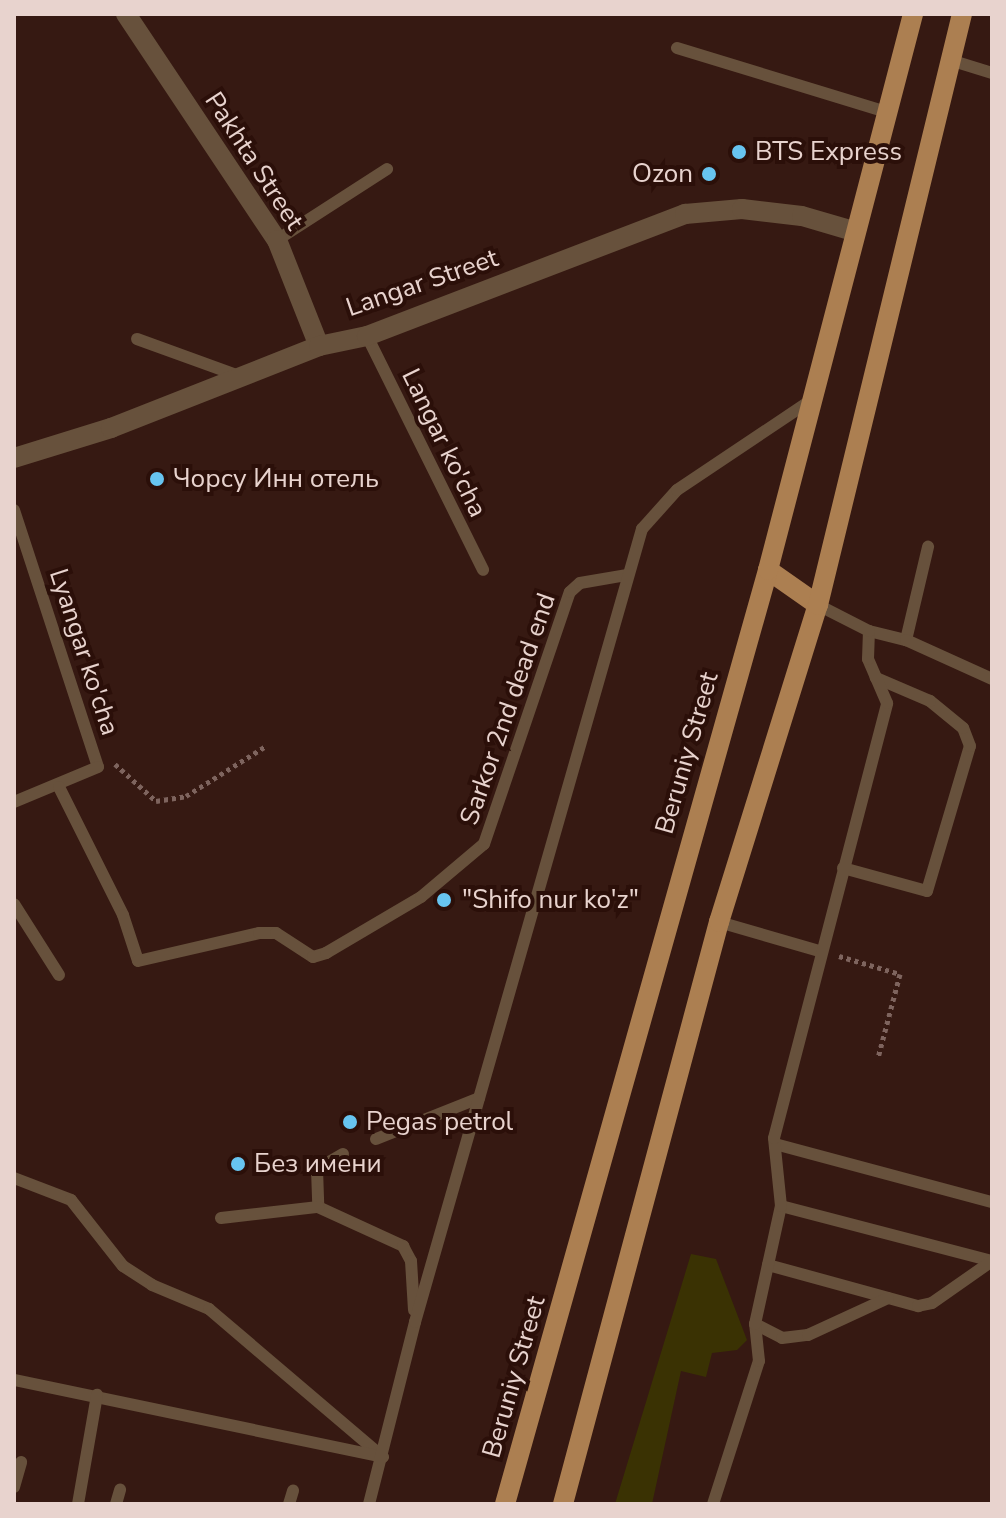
<!DOCTYPE html>
<html>
<head>
<meta charset="utf-8">
<style>
  body { margin:0 }
  #map { position:relative; width:1006px; height:1518px; overflow:hidden; background:#361912; font-family:"Nunito Sans",sans-serif }
  div>[style] { position:absolute }
  [style*='--x'] { left:calc(var(--x)*1px); top:calc(var(--y)*1px); width:calc(var(--w)*1px); rotate:calc(var(--a)*1deg) }
  .green>* { inset:0; background:#3a3203 }
  .path>* { height:5px; margin-top:-2.5px; transform-origin:0; background:repeating-linear-gradient(90deg,#7e645e 0 4px,transparent 0 8px) }
  .service>* { height:12px; margin:-6px; padding:0 6px; transform-origin:6px; border-radius:6px; background:#67513c }
  .minor>* { height:20px; margin:-10px; padding:0 10px; transform-origin:10px; border-radius:10px; background:#67513c }
  .primary>* { height:20px; margin:-10px; padding:0 10px; transform-origin:10px; border-radius:10px; background:#ac7f51 }
  .dots>* { width:22px; height:22px; translate:-50% -50%; box-sizing:border-box; border:4px solid #2b0f09; border-radius:50% }
  span { translate:-50% -50%; white-space:nowrap; text-align:center; line-height:1.15; -webkit-text-stroke:8px #2b0f09; paint-order:stroke }
  .poi-label { font-size:26px; color:#e8d3ce }
  .left { translate:0 -50%; text-align:left }
  .right { translate:-100% -50%; text-align:right }
  .street-label { font-size:26px; color:#e8d3ce }
  .frame { position:absolute; inset:0; border:16px solid #e8d3ce; pointer-events:none }
</style>
</head>
<body>
<div id="map">
  <div class="green">
    <i style="clip-path:polygon(691px 1254px,716px 1259px,747px 1340px,737px 1350px,712px 1353px,706px 1377px,681px 1371px,652px 1504px,615px 1504px)"></i>
  </div>
  <div class="path">
    <i style="--x:115;--y:764;--w:55;--a:42.1"></i>
    <i style="--x:156;--y:801;--w:30;--a:-9"></i>
    <i style="--x:186;--y:796;--w:94;--a:-32"></i>
    <i style="--x:839;--y:956;--w:64;--a:16.4"></i>
    <i style="--x:900;--y:974;--w:87;--a:104.7"></i>
  </div>
  <div class="service">
    <i style="--x:677;--y:48;--w:219;--a:17"></i>
    <i style="--x:950;--y:60;--w:44;--a:17.2"></i>
    <i style="--x:277;--y:240;--w:131;--a:-32.8"></i>
    <i style="--x:367;--y:336;--w:261;--a:63.6"></i>
    <i style="--x:137;--y:339;--w:109;--a:19.9"></i>
    <i style="--x:14;--y:510;--w:270;--a:71.9"></i>
    <i style="--x:98;--y:767;--w:91;--a:157.4"></i>
    <i style="--x:869;--y:631;--w:38;--a:14"></i>
    <i style="--x:906;--y:640;--w:96;--a:-76.7"></i>
    <i style="--x:906;--y:640;--w:94;--a:24.4"></i>
    <i style="--x:59;--y:787;--w:143;--a:63.4"></i>
    <i style="--x:123;--y:915;--w:48;--a:71.9"></i>
    <i style="--x:138;--y:961;--w:124;--a:-13"></i>
    <i style="--x:259;--y:933;--w:17;--a:0"></i>
    <i style="--x:276;--y:933;--w:44;--a:33"></i>
    <i style="--x:313;--y:957;--w:14;--a:-17"></i>
    <i style="--x:326;--y:953;--w:110;--a:-30.5"></i>
    <i style="--x:421;--y:897;--w:82;--a:-40.1"></i>
    <i style="--x:484;--y:844;--w:266;--a:-71.2"></i>
    <i style="--x:570;--y:592;--w:13;--a:-42"></i>
    <i style="--x:580;--y:583;--w:48;--a:-9.7"></i>
    <i style="--x:843;--y:868;--w:87;--a:15.3"></i>
    <i style="--x:927;--y:891;--w:151;--a:-73.5"></i>
    <i style="--x:970;--y:746;--w:19;--a:-111"></i>
    <i style="--x:963;--y:728;--w:43;--a:-140.7"></i>
    <i style="--x:930;--y:701;--w:59;--a:-156.9"></i>
    <i style="--x:14;--y:904;--w:84;--a:57.6"></i>
    <i style="--x:719;--y:922;--w:107;--a:16.2"></i>
    <i style="--x:376;--y:1139;--w:111;--a:-21.7"></i>
    <i style="--x:775;--y:1144;--w:225;--a:15"></i>
    <i style="--x:343;--y:1154;--w:30;--a:150"></i>
    <i style="--x:317;--y:1169;--w:38;--a:88"></i>
    <i style="--x:318;--y:1207;--w:94;--a:24.6"></i>
    <i style="--x:403;--y:1246;--w:17;--a:62"></i>
    <i style="--x:411;--y:1261;--w:49;--a:86.5"></i>
    <i style="--x:14;--y:1178;--w:61;--a:21.1"></i>
    <i style="--x:71;--y:1200;--w:84;--a:51.8"></i>
    <i style="--x:123;--y:1266;--w:35;--a:33"></i>
    <i style="--x:152;--y:1285;--w:62;--a:22.8"></i>
    <i style="--x:209;--y:1309;--w:228;--a:40.4"></i>
    <i style="--x:383;--y:1457;--w:377;--a:-168.2"></i>
    <i style="--x:781;--y:1206;--w:218;--a:14.6"></i>
    <i style="--x:221;--y:1218;--w:98;--a:-6.5"></i>
    <i style="--x:768;--y:1265;--w:156;--a:15.3"></i>
    <i style="--x:918;--y:1306;--w:14;--a:-12"></i>
    <i style="--x:932;--y:1303;--w:73;--a:-35"></i>
    <i style="--x:755;--y:1324;--w:30;--a:27"></i>
    <i style="--x:782;--y:1338;--w:26;--a:-7"></i>
    <i style="--x:808;--y:1335;--w:88;--a:-24.8"></i>
    <i style="--x:14;--y:1487;--w:26;--a:-74"></i>
    <i style="--x:78;--y:1504;--w:111;--a:-80.1"></i>
    <i style="--x:116;--y:1504;--w:15;--a:-74"></i>
    <i style="--x:289;--y:1504;--w:14;--a:-73"></i>
    <i style="--x:369;--y:1504;--w:188;--a:-75.8"></i>
    <i style="--x:415;--y:1322;--w:825;--a:-74.03"></i>
    <i style="--x:642;--y:529;--w:52;--a:-48.1"></i>
    <i style="--x:677;--y:490;--w:164;--a:-33.8"></i>
    <i style="--x:713;--y:1504;--w:150;--a:-72.2"></i>
    <i style="--x:759;--y:1361;--w:37;--a:-96"></i>
    <i style="--x:755;--y:1324;--w:121;--a:-77.6"></i>
    <i style="--x:781;--y:1206;--w:68;--a:-95.9"></i>
    <i style="--x:774;--y:1138;--w:449;--a:-75.4"></i>
    <i style="--x:887;--y:703;--w:48;--a:-113.4"></i>
    <i style="--x:868;--y:659;--w:28;--a:-88"></i>
    <i style="--x:869;--y:631;--w:57;--a:-153"></i>
  </div>
  <div class="minor">
    <i style="--x:126;--y:14;--w:272;--a:56.3"></i>
    <i style="--x:277;--y:240;--w:114;--a:68.4"></i>
    <i style="--x:14;--y:458;--w:102;--a:-17.2"></i>
    <i style="--x:111;--y:428;--w:224;--a:-21.5"></i>
    <i style="--x:319;--y:346;--w:49;--a:-11.8"></i>
    <i style="--x:367;--y:336;--w:341;--a:-21"></i>
    <i style="--x:685;--y:214;--w:57;--a:-5"></i>
    <i style="--x:742;--y:209;--w:60;--a:6.7"></i>
    <i style="--x:802;--y:216;--w:53;--a:16.4"></i>
  </div>
  <div class="primary">
    <i style="--x:768;--y:570;--w:61;--a:35"></i>
    <i style="--x:505;--y:1504;--w:970;--a:-74.27"></i>
    <i style="--x:768;--y:570;--w:575;--a:-75.38"></i>
    <i style="--x:563;--y:1504;--w:603;--a:-75"></i>
    <i style="--x:719;--y:922;--w:332;--a:-72.7"></i>
    <i style="--x:818;--y:605;--w:608;--a:-76.31"></i>
  </div>
  <div class="dots">
    <i style="left:739px;top:152px;background:#67c4f0"></i>
    <i style="left:709px;top:174px;background:#67c4f0"></i>
    <i style="left:157px;top:479px;background:#67c4f0"></i>
    <i style="left:444px;top:900px;background:#67c4f0"></i>
    <i style="left:350px;top:1122px;background:#67c4f0"></i>
    <i style="left:238px;top:1164px;background:#67c4f0"></i>
  </div>
  <div class="poi-label">
    <span class="left" style="left:755px;top:152px">BTS Express</span>
    <span class="right" style="left:693px;top:174px">Ozon</span>
    <span class="left" style="left:173px;top:479px">Чорсу Инн отель</span>
    <span class="left" style="left:462px;top:900px">"Shifo nur ko'z"</span>
    <span class="left" style="left:366px;top:1122px">Pegas petrol</span>
    <span class="left" style="left:254px;top:1164px">Без имени</span>
  </div>
  <div class="street-label">
    <span style="left:254px;top:161px;rotate:57deg">Pakhta Street</span>
    <span style="left:422px;top:283px;rotate:-19deg">Langar Street</span>
    <span style="left:444px;top:443px;rotate:64deg">Langar ko'cha</span>
    <span style="left:84px;top:652px;rotate:72deg">Lyangar ko'cha</span>
    <span style="left:508px;top:709px;rotate:-71deg">Sarkor 2nd dead end</span>
    <span style="left:687px;top:753px;rotate:-74deg">Beruniy Street</span>
    <span style="left:514px;top:1377px;rotate:-74deg">Beruniy Street</span>
  </div>
  <div class="frame"></div>
</div>
</body>
</html>
